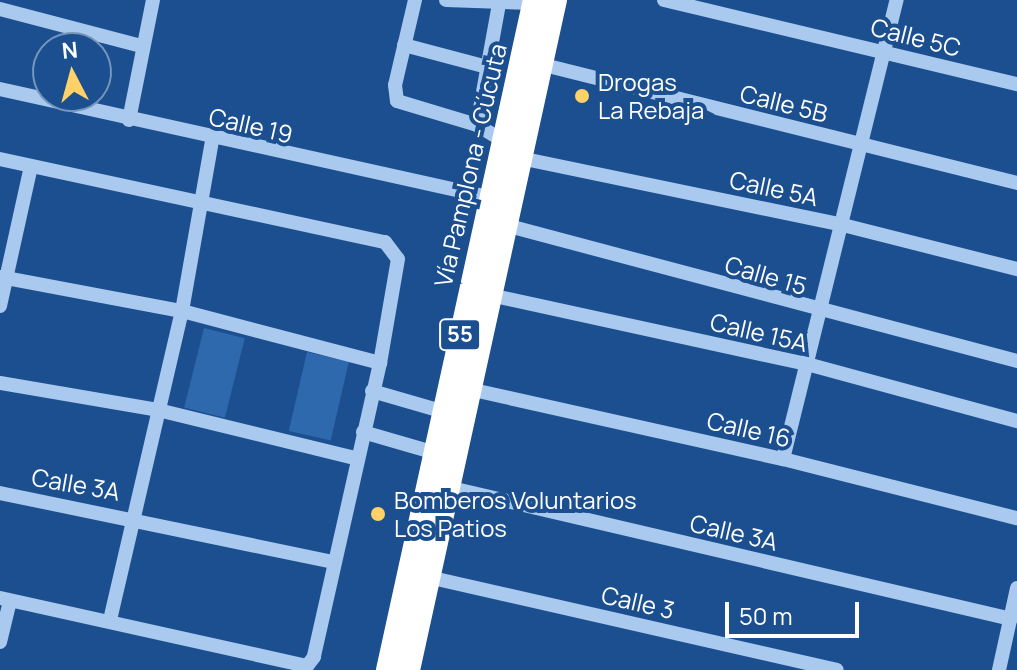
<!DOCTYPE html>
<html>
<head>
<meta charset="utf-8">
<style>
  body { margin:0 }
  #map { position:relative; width:1017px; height:670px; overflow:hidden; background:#1b4f8f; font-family:Manrope,sans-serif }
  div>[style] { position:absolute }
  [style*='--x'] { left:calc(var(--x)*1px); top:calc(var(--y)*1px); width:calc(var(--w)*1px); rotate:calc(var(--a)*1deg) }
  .green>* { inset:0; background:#2e69ad; transform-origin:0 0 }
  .minor>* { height:14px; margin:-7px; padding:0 7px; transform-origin:7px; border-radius:7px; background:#a9c9ee }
  .highway>* { height:24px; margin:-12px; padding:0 12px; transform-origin:12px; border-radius:12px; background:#fff }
  .dots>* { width:22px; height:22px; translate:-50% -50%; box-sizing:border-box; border:4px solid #1b4f8f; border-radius:50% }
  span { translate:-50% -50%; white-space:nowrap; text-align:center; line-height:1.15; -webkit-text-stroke:8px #1b4f8f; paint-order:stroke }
  .shield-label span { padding:2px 6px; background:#1b4f8f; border:2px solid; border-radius:6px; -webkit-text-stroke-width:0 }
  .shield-label { font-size:22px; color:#fff; font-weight:700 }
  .street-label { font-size:24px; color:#fff }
  .poi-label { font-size:24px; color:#fff }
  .left { translate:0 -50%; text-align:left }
  .north { position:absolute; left:32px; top:32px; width:80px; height:80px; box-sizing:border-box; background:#1b4f8f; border:2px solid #7695bc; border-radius:50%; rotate:354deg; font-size:22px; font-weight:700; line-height:32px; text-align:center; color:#fff }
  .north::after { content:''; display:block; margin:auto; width:28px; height:36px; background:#ffd166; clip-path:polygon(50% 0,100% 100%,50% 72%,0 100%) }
  .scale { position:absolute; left:725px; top:602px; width:134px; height:36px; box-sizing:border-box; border:4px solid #fff; border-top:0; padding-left:10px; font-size:24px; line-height:28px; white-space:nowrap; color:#fff; -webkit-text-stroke:6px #1b4f8f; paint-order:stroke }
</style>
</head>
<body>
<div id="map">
  <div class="green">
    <i style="left:204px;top:328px;width:42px;height:82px;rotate:14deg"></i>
    <i style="left:307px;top:352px;width:43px;height:81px;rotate:13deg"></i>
  </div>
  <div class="minor">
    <i style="--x:415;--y:0;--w:87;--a:103.2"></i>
    <i style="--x:395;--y:85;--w:16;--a:83"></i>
    <i style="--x:397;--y:101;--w:84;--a:16.7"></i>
    <i style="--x:477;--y:125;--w:33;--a:31"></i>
    <i style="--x:446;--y:0;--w:88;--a:2"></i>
    <i style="--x:664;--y:0;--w:363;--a:13.4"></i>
    <i style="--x:0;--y:9;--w:146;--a:14.7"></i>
    <i style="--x:404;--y:45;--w:86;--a:14.8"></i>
    <i style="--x:540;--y:64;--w:492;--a:14"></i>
    <i style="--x:0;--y:89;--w:505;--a:12.47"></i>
    <i style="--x:129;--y:120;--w:122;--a:-78.7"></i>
    <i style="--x:477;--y:125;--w:123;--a:-79.7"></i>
    <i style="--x:520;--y:158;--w:326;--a:11.7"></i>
    <i style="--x:839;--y:224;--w:184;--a:14.2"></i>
    <i style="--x:0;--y:159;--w:394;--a:12.2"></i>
    <i style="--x:385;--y:242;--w:21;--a:53"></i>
    <i style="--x:398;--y:259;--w:106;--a:99.8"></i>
    <i style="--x:380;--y:363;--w:301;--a:102.7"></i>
    <i style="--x:314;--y:657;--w:11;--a:128"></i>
    <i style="--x:307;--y:666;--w:314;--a:-167.5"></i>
    <i style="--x:505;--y:225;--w:530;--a:14.88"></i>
    <i style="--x:0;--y:277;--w:185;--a:10.6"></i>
    <i style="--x:182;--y:311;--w:205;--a:14.7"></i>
    <i style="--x:490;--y:295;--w:324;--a:12.3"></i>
    <i style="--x:807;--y:364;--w:218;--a:15.2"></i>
    <i style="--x:0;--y:306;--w:143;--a:-77.5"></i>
    <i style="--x:0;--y:383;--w:160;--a:9.7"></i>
    <i style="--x:158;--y:410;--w:203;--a:13.7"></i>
    <i style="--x:469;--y:389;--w:322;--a:12.6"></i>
    <i style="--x:783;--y:459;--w:241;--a:14.2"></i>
    <i style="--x:372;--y:391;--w:72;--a:16.2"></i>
    <i style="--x:363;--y:432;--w:72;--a:16.2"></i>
    <i style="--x:783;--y:459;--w:473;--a:-76.1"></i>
    <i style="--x:447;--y:487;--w:579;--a:13.17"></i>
    <i style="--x:0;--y:493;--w:339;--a:11.7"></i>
    <i style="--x:428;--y:577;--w:419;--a:12.8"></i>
    <i style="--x:110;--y:620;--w:317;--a:-76.9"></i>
    <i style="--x:182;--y:311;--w:174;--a:-80"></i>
    <i style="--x:0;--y:642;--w:42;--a:-76.3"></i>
    <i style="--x:999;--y:670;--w:84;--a:-77.6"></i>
  </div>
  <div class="highway">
    <i style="--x:388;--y:670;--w:686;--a:-77.63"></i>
    <i style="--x:408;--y:670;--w:686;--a:-77.63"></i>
  </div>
  <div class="dots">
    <i style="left:582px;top:96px;background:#ffd166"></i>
    <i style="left:378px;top:514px;background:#ffd166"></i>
  </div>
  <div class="shield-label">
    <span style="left:460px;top:335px">55</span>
  </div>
  <div class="street-label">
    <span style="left:916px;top:37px;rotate:14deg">Calle 5C</span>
    <span style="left:784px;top:103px;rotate:14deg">Calle 5B</span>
    <span style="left:251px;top:125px;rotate:13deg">Calle 19</span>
    <span style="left:470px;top:165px;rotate:-77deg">Vía Pamplona - Cúcuta</span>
    <span style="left:774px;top:188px;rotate:12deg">Calle 5A</span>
    <span style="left:766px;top:275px;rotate:16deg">Calle 15</span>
    <span style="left:759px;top:332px;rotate:13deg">Calle 15A</span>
    <span style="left:749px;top:429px;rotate:13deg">Calle 16</span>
    <span style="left:76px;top:484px;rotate:10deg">Calle 3A</span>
    <span style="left:734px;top:532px;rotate:13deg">Calle 3A</span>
    <span style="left:638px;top:602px;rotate:13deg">Calle 3</span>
  </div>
  <div class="poi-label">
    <span class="left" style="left:598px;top:96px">Drogas<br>La Rebaja</span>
    <span class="left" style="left:394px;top:514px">Bomberos Voluntarios<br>Los Patios</span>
  </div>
  <div class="north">N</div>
  <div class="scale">50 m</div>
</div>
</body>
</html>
